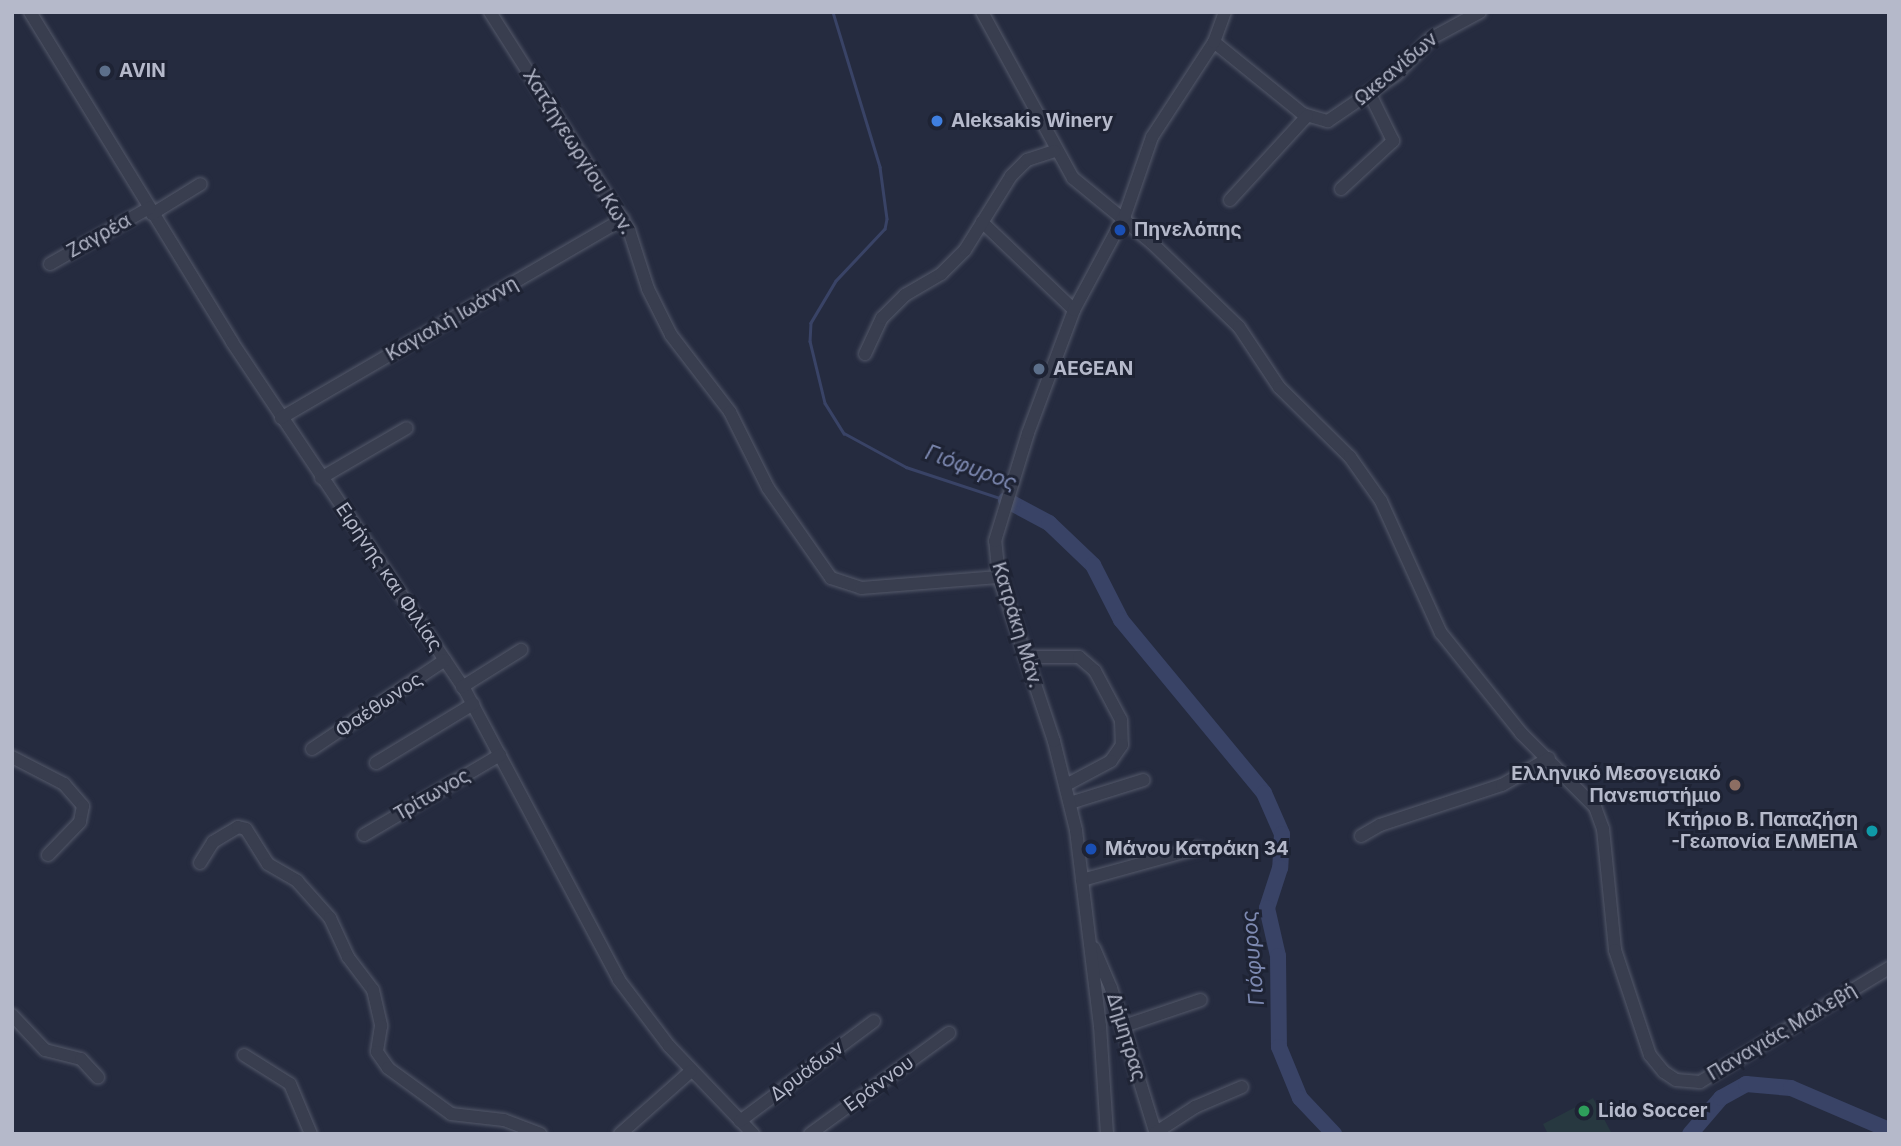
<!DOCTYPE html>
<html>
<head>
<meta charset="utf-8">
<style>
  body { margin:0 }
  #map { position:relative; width:1901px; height:1146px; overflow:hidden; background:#252b3f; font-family:Inter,sans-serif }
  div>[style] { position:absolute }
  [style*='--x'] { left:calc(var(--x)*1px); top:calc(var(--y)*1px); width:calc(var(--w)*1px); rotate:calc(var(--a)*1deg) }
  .green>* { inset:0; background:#273840 }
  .stream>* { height:2.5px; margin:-1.25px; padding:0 1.25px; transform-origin:1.25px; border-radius:1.25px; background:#394366 }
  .river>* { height:16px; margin:-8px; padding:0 8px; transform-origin:8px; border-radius:8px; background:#394366 }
  .roads { filter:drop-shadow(0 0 2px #54596a) drop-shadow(0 0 2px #54596a) }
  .minor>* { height:12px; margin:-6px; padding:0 6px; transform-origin:6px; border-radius:6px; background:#393e4f }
  .dots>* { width:19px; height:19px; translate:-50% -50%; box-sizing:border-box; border:4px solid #1e2334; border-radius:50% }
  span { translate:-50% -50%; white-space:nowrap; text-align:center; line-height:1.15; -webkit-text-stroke:6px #1e2334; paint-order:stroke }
  .street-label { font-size:19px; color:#b5b9ca }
  .poi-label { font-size:19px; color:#b5b9ca; font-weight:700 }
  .left { translate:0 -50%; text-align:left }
  .right { translate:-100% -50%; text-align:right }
  .water-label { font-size:21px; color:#7d89b1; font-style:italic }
  .frame { position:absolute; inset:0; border:14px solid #b5b9ca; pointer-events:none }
</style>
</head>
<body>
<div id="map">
  <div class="green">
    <i style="clip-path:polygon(1593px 1098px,1612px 1134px,1548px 1134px,1543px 1124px)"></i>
  </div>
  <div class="stream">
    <i style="--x:833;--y:12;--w:162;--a:73.1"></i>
    <i style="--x:880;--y:167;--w:52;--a:82.3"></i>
    <i style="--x:887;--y:219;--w:10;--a:101"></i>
    <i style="--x:885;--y:229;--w:71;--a:133.3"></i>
    <i style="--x:836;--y:281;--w:49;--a:120.8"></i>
    <i style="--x:811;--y:323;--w:18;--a:93"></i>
    <i style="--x:810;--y:341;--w:64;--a:76.4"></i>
    <i style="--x:825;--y:403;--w:36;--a:58"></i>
    <i style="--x:844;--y:433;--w:71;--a:28.7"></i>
    <i style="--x:906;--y:467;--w:102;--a:18.3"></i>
  </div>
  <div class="river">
    <i style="--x:1006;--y:500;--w:49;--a:28.1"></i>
    <i style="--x:1049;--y:523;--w:61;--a:43.7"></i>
    <i style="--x:1093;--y:565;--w:62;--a:63"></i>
    <i style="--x:1121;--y:620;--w:224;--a:50.4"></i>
    <i style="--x:1264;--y:793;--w:45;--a:66.3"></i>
    <i style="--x:1282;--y:834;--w:34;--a:93"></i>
    <i style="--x:1280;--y:868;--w:42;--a:108"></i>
    <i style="--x:1267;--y:908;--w:49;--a:77.1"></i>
    <i style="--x:1278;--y:956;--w:91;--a:89.4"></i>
    <i style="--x:1279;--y:1047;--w:55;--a:67.6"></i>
    <i style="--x:1300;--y:1098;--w:50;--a:46.6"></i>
    <i style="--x:1690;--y:1134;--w:48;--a:-49.3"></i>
    <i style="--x:1721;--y:1098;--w:29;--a:-29"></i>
    <i style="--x:1746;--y:1084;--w:45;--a:5.1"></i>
    <i style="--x:1791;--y:1088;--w:107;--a:23.2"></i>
  </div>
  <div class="roads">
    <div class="minor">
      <i style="--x:30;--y:12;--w:387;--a:58.5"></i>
      <i style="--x:232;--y:342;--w:419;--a:56.2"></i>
      <i style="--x:465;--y:690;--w:328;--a:62"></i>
      <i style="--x:619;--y:980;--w:83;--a:52.9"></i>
      <i style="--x:669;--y:1046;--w:122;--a:46.3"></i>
      <i style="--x:490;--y:12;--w:259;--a:57.5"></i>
      <i style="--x:629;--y:230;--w:62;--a:72.1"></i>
      <i style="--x:648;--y:289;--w:51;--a:63.4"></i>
      <i style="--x:671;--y:335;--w:97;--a:52.5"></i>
      <i style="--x:730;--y:412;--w:85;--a:63.4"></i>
      <i style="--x:768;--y:488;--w:110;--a:55"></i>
      <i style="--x:831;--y:578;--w:32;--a:18"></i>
      <i style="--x:861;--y:588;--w:138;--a:-4.6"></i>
      <i style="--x:982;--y:12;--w:189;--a:61.3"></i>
      <i style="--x:1073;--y:178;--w:102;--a:39.4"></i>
      <i style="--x:1152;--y:243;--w:121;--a:44"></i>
      <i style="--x:1239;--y:327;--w:72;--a:56.3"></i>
      <i style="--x:1279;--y:387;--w:100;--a:44.6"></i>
      <i style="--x:1350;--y:457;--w:54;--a:54.8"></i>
      <i style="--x:1381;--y:501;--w:145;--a:65.6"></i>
      <i style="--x:1441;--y:633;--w:128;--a:51.3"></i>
      <i style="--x:1521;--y:733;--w:105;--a:45"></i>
      <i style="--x:1595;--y:807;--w:23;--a:70"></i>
      <i style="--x:1603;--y:829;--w:122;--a:84.3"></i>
      <i style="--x:1615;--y:950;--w:111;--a:71.6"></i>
      <i style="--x:1650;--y:1055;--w:22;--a:51"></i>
      <i style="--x:1664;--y:1072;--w:14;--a:34"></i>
      <i style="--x:1676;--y:1080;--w:24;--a:5"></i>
      <i style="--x:1700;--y:1082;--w:221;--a:-31.1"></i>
      <i style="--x:1214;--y:42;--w:114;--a:39"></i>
      <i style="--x:1303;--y:114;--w:26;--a:16"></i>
      <i style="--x:1328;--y:121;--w:83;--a:-34.3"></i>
      <i style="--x:1397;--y:74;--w:48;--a:-46.7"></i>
      <i style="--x:1430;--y:39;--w:57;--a:-28.4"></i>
      <i style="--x:1341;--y:189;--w:71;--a:-42.7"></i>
      <i style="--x:1393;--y:141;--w:52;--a:-116.1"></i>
      <i style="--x:1230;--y:200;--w:114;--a:-47.5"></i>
      <i style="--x:152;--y:214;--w:57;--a:-31.5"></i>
      <i style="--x:982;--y:222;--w:127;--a:43.7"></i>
      <i style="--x:50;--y:264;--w:114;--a:-29.5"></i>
      <i style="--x:865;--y:354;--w:40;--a:-65"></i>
      <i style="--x:882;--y:318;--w:33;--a:-45"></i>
      <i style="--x:905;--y:295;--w:42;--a:-30.3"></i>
      <i style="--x:941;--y:274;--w:34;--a:-45"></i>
      <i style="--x:965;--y:250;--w:87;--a:-58.1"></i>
      <i style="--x:1011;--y:176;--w:23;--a:-45"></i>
      <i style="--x:1027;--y:160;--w:29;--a:-18"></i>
      <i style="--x:281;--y:418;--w:396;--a:-30.2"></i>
      <i style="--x:321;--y:478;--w:99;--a:-30.2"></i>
      <i style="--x:1025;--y:657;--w:54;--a:0"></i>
      <i style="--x:1079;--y:657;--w:21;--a:41"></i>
      <i style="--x:1095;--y:671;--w:55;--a:62"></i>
      <i style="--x:1121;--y:720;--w:25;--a:88"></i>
      <i style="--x:1122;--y:745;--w:19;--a:125"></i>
      <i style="--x:1111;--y:761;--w:51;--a:151.9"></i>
      <i style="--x:462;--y:687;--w:70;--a:-32.1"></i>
      <i style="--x:312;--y:749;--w:160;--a:-33.8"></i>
      <i style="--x:12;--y:757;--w:59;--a:27.4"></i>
      <i style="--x:64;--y:784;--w:29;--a:49"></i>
      <i style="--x:83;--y:806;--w:16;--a:101"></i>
      <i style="--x:80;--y:822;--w:46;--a:134.1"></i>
      <i style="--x:376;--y:763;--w:114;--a:-31.3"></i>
      <i style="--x:1070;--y:803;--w:77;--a:-17.3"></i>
      <i style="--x:364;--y:835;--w:158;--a:-30.5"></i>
      <i style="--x:1361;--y:836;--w:22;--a:-30"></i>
      <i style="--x:1380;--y:825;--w:128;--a:-18.2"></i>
      <i style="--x:1502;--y:785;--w:54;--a:-29.9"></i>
      <i style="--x:200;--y:863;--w:25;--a:-58"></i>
      <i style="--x:213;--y:842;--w:29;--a:-31"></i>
      <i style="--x:238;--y:827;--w:8;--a:14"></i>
      <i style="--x:246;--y:829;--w:41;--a:57.8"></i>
      <i style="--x:268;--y:864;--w:34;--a:30"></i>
      <i style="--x:297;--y:881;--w:50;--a:48.3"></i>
      <i style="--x:330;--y:918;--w:43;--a:65.2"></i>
      <i style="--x:348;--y:957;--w:41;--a:52.9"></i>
      <i style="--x:373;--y:990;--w:37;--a:77"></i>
      <i style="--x:381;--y:1026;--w:26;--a:99"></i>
      <i style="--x:377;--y:1052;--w:19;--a:55"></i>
      <i style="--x:388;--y:1068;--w:78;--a:36.1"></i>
      <i style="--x:451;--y:1114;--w:53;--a:6.5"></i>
      <i style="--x:504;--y:1120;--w:39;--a:21"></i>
      <i style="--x:1082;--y:880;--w:120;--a:-15.4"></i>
      <i style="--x:1094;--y:948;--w:43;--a:67"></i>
      <i style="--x:1111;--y:988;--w:153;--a:72.9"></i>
      <i style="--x:12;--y:1015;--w:48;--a:46.7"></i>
      <i style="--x:45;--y:1050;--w:37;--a:14"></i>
      <i style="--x:81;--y:1059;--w:25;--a:47"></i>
      <i style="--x:1124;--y:1026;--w:81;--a:-18.7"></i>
      <i style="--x:244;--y:1055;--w:54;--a:32.2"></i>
      <i style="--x:290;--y:1084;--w:54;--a:67.2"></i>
      <i style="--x:740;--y:1121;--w:167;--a:-36.7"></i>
      <i style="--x:1155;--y:1133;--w:48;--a:-33"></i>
      <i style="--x:1195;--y:1107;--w:51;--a:-23.1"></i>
      <i style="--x:620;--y:1134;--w:95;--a:-41.6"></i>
      <i style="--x:810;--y:1134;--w:172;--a:-36"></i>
      <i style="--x:1107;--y:1134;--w:108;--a:-93.7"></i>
      <i style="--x:1100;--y:1026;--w:197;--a:-97"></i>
      <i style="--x:1076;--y:830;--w:92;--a:-103.9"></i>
      <i style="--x:1054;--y:741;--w:173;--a:-108.5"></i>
      <i style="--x:999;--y:577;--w:36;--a:-96"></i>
      <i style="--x:995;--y:541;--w:113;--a:-73"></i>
      <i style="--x:1028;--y:433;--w:131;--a:-69.5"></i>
      <i style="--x:1074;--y:310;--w:108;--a:-61.8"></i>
      <i style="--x:1125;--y:215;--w:83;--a:-70.9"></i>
      <i style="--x:1152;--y:137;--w:113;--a:-56.9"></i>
      <i style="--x:1214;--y:42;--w:32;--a:-70"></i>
    </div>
  </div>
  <div class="dots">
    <i style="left:105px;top:71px;background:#5c6f8a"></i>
    <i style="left:937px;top:121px;background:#3f7fe0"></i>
    <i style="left:1120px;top:230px;background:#1a4fb4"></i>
    <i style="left:1039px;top:369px;background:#5c6f8a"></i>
    <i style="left:1735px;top:785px;background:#8d6e63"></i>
    <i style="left:1872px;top:831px;background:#0f9aa8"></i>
    <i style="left:1091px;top:849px;background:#1a4fb4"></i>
    <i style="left:1584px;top:1111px;background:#2e9e5b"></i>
  </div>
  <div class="street-label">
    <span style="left:1396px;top:69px;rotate:-40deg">Ωκεανίδων</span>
    <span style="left:578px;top:152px;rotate:58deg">Χατζηγεωργίου Κων.</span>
    <span style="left:99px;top:236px;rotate:-29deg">Ζαγρέα</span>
    <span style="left:452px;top:319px;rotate:-30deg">Καγιαλή Ιωάννη</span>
    <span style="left:389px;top:577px;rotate:56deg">Ειρήνης και Φιλίας</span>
    <span style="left:1017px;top:625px;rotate:73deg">Κατράκη Μάν.</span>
    <span style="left:379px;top:705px;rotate:-34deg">Φαέθωνος</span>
    <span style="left:432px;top:795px;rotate:-30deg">Τρίτωνος</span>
    <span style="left:1782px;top:1032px;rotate:-31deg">Παναγιάς Μαλεβή</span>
    <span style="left:1126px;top:1037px;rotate:73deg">Δήμητρας</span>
    <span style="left:807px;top:1071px;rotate:-37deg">Δρυάδων</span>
    <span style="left:879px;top:1084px;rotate:-36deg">Εράννου</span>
  </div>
  <div class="poi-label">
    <span class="left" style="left:119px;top:71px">AVIN</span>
    <span class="left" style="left:951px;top:121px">Aleksakis Winery</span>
    <span class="left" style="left:1134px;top:230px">Πηνελόπης</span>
    <span class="left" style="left:1053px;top:369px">AEGEAN</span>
    <span class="right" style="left:1721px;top:785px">Ελληνικό Μεσογειακό<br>Πανεπιστήμιο</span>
    <span class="right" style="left:1858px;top:831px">Κτήριο Β. Παπαζήση<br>-Γεωπονία ΕΛΜΕΠΑ</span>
    <span class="left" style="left:1105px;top:849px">Μάνου Κατράκη 34</span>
    <span class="left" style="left:1598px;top:1111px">Lido Soccer</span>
  </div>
  <div class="water-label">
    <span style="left:971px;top:468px;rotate:20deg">Γιόφυρος</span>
    <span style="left:1253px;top:958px;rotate:-95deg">Γιόφυρος</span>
  </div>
  <div class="frame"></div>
</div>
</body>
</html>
